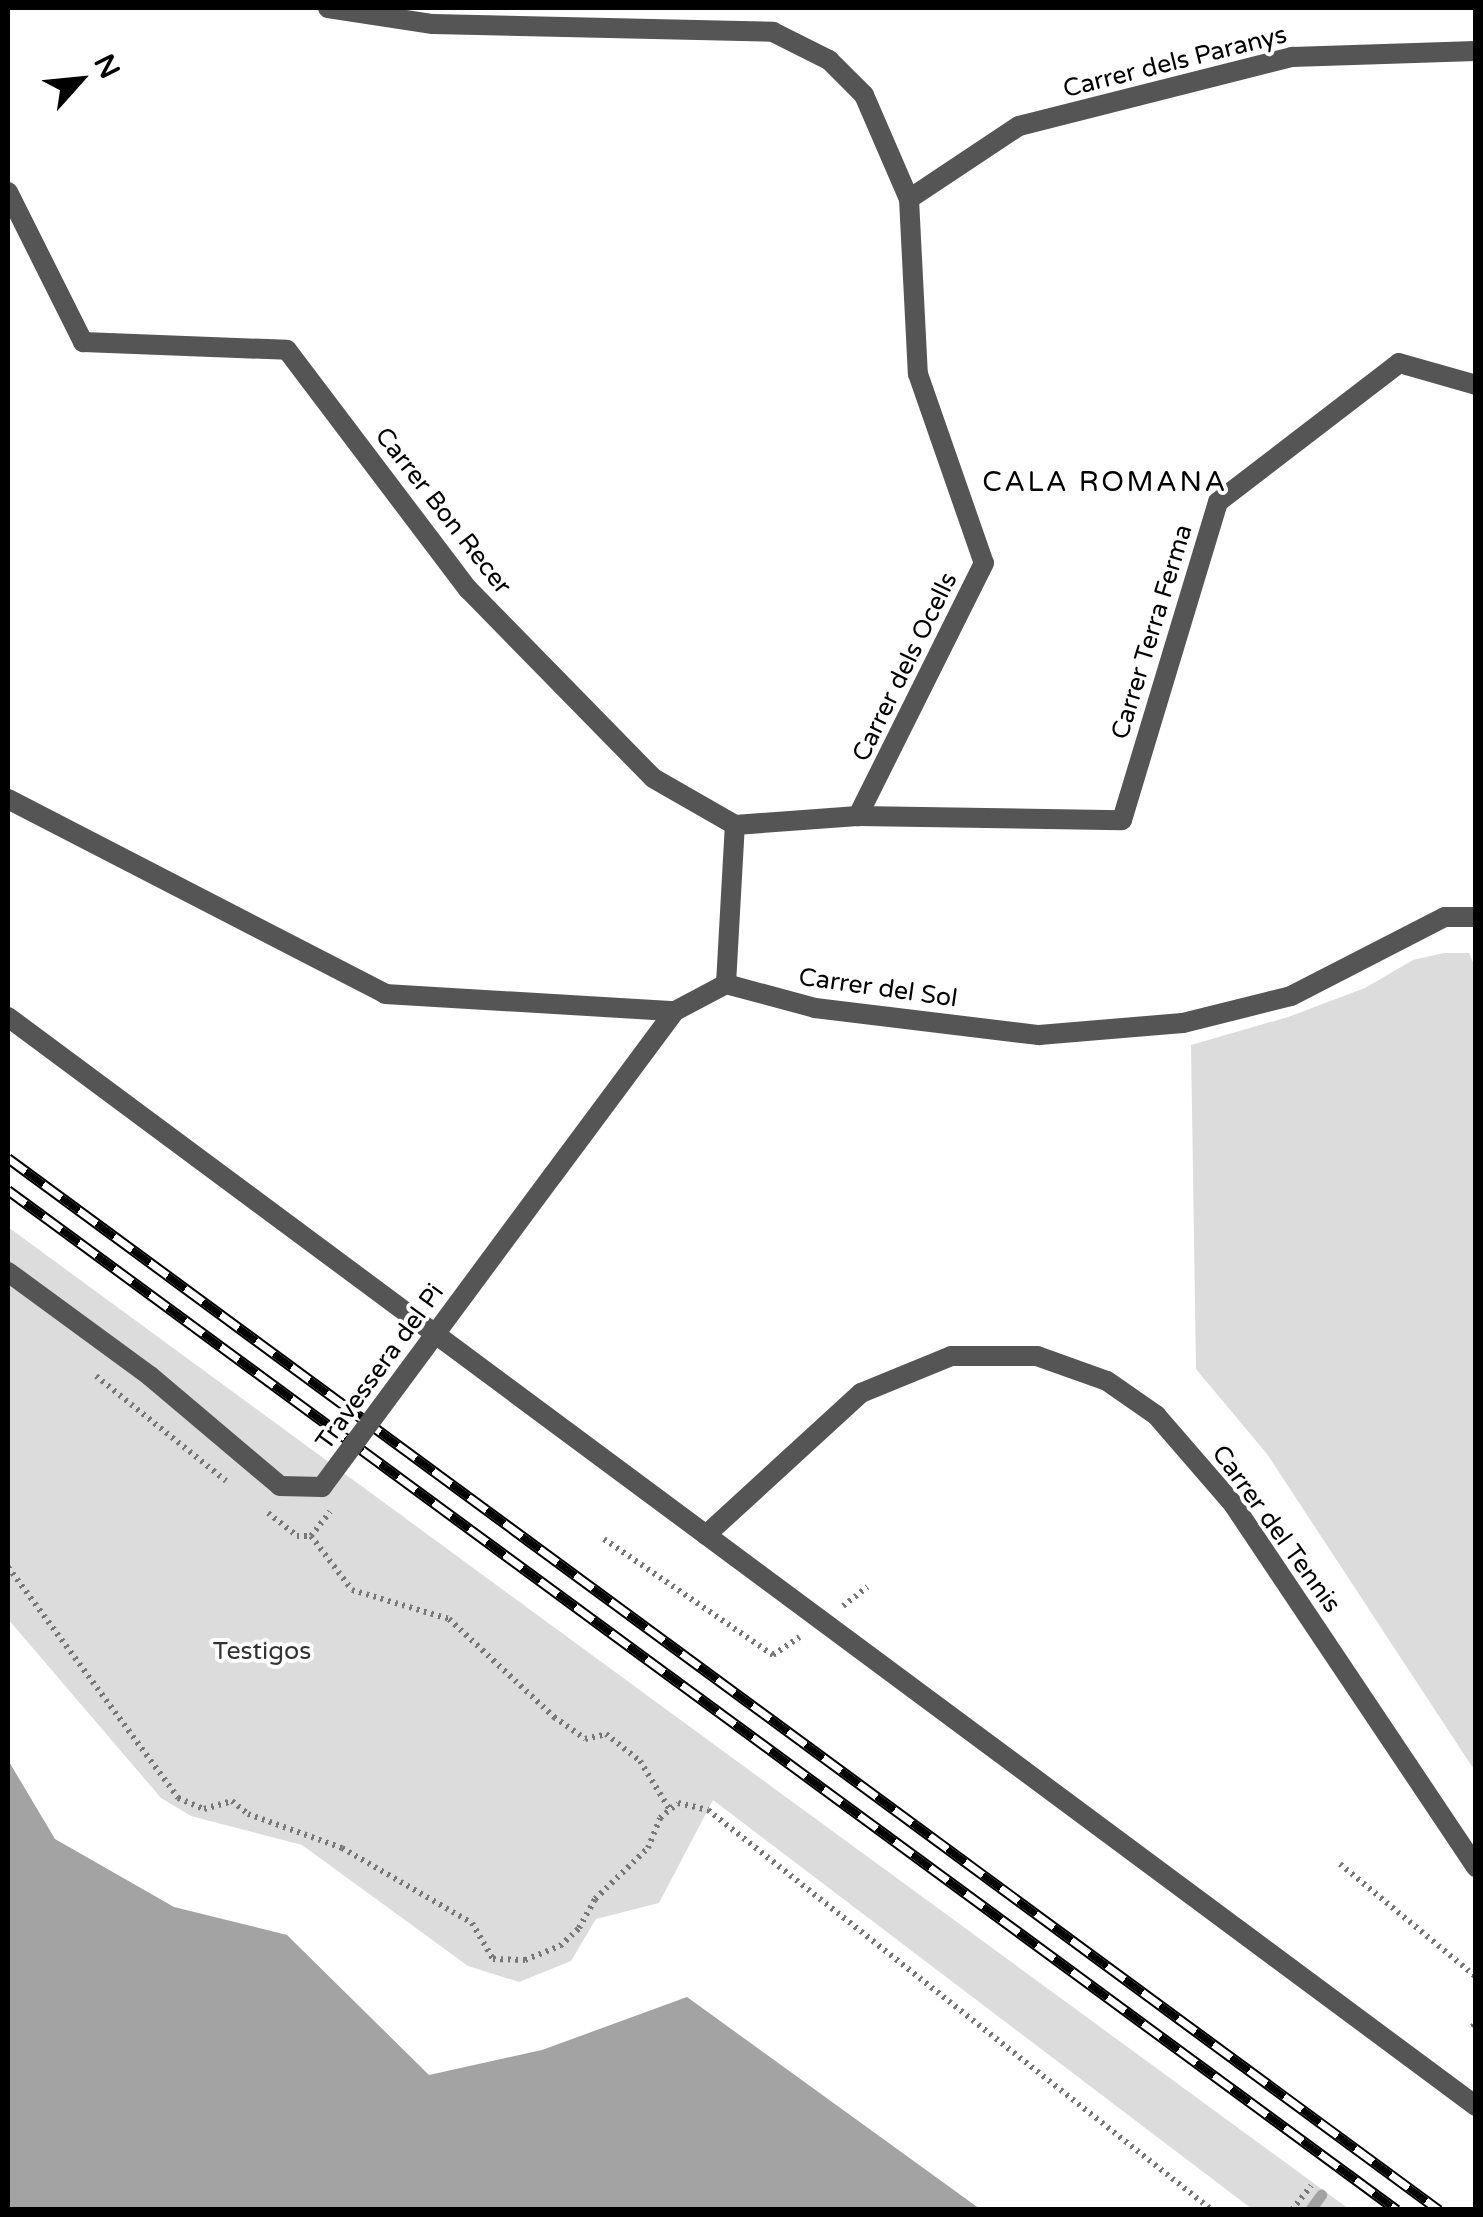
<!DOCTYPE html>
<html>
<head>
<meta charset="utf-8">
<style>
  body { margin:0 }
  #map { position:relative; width:1483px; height:2217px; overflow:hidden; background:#fff; font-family:"Varela Round",sans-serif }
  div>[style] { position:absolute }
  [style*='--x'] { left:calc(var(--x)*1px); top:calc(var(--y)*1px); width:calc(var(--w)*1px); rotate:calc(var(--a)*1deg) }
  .green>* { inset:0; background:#dcdcdc }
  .water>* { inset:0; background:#a3a3a3 }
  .stream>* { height:11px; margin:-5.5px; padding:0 5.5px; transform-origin:5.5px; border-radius:5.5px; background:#a3a3a3 }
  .path>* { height:6px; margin-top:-3px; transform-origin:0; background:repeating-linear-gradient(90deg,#777 0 2.5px,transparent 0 7.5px) }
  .minor>* { height:20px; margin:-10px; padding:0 10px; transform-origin:10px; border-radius:10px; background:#555 }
  .tertiary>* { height:20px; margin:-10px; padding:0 10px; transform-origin:10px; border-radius:10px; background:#555 }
  .rail>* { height:11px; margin-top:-5.5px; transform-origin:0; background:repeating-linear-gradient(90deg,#fff 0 22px,#000 0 44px); box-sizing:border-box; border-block:2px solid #000 }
  .minor-bridge>* { height:20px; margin:-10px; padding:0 10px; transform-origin:10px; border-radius:10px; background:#555 }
  span { translate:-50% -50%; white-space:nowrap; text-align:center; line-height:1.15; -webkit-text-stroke:8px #fff; paint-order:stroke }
  .street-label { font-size:25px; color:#000 }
  .park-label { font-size:25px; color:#333 }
  .neighbourhood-label { font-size:28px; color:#000; letter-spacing:2.5px }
  .frame { position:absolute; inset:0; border:10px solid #000; pointer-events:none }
  .north { position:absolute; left:30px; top:30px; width:100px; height:100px; -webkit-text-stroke:8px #fff; paint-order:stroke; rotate:63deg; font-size:28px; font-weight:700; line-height:40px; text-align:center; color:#000 }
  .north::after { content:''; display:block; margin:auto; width:35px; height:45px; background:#000; clip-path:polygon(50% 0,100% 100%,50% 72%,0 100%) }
</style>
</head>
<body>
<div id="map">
  <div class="green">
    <i style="clip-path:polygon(1444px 953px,1469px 953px,1476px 969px,1475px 1771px,1267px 1454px,1196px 1369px,1191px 1045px,1288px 1017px,1365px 988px,1413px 960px)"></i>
    <i style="clip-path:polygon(8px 1227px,738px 1762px,1349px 2209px,1252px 2209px,713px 1800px,659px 1903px,596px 1919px,571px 1961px,519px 1982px,468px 1966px,302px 1845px,191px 1816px,161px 1798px,8px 1619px)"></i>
  </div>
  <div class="water">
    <i style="clip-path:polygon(8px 1760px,55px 1839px,174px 1907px,287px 1935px,429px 2075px,542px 2050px,687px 1997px,980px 2209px,8px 2209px)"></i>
  </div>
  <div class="stream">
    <i style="--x:1310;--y:2210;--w:19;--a:-54"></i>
  </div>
  <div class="path">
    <i style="--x:96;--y:1376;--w:167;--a:38.9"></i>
    <i style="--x:268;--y:1513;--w:37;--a:38"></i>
    <i style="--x:297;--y:1536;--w:14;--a:0"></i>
    <i style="--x:311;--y:1536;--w:31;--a:-52"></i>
    <i style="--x:311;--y:1536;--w:68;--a:52.8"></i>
    <i style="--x:352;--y:1590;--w:101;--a:16.6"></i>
    <i style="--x:449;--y:1619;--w:144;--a:43"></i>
    <i style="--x:554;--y:1717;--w:38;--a:35"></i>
    <i style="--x:585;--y:1739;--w:22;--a:-13"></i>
    <i style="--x:606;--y:1734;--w:43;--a:38.5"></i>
    <i style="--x:640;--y:1761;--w:57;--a:58.5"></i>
    <i style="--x:604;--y:1539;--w:205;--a:34.5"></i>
    <i style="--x:773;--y:1655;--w:32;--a:-34"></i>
    <i style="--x:8;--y:1567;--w:287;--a:53.6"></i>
    <i style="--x:178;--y:1798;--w:28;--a:23"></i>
    <i style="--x:204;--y:1809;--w:29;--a:-16"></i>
    <i style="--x:232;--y:1801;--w:21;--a:39"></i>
    <i style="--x:248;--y:1814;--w:100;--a:19.9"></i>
    <i style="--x:342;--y:1848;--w:150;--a:30"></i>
    <i style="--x:472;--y:1923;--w:42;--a:59.7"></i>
    <i style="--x:493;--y:1959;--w:32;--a:2"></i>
    <i style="--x:525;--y:1960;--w:38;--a:-22"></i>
    <i style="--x:560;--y:1946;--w:26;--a:-43"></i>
    <i style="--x:579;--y:1928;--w:33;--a:-61"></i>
    <i style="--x:595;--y:1899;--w:74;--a:-43.9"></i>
    <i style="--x:648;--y:1848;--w:32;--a:-68"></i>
    <i style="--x:660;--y:1818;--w:23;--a:-40"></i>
    <i style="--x:678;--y:1803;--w:31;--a:13"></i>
    <i style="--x:708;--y:1810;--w:643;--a:38.44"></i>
    <i style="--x:843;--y:1606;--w:31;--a:-38"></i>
    <i style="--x:1340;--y:1864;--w:177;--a:39.7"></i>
    <i style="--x:1472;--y:2027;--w:6;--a:-45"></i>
    <i style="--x:1292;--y:2210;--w:31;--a:-52"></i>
  </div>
  <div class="minor">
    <i style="--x:328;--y:8;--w:106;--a:8.7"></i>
    <i style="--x:433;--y:24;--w:340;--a:1.3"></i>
    <i style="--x:773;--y:32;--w:63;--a:26.6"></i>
    <i style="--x:829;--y:60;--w:49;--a:45"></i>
    <i style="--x:864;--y:95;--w:113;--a:66.6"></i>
    <i style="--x:909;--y:199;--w:175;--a:87.1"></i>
    <i style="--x:918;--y:374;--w:200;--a:70.8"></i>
    <i style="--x:984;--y:563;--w:283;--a:116.5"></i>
    <i style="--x:8;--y:192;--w:168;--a:63.4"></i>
    <i style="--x:83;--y:342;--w:204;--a:2.2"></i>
    <i style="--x:287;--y:350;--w:300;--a:52.9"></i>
    <i style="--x:468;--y:589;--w:264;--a:45.6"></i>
    <i style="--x:653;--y:778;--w:95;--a:29.8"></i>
    <i style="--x:909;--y:199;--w:132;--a:-33.6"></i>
    <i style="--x:1019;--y:126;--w:282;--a:-14.2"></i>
    <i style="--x:1292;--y:57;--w:184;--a:-1.9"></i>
    <i style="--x:8;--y:799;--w:424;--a:27.3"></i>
    <i style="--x:385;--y:994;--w:290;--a:3.4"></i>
    <i style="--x:675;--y:1011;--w:58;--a:-27.9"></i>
    <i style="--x:726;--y:984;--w:92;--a:15.1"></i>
    <i style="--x:815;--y:1008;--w:226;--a:6.9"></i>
    <i style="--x:1039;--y:1035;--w:144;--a:-4.8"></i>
    <i style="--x:1183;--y:1023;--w:111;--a:-14"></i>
    <i style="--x:1291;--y:996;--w:173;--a:-27.2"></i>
    <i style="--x:1445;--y:917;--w:31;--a:0"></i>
    <i style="--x:735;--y:825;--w:123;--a:-4.2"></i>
    <i style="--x:858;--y:816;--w:264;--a:0.9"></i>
    <i style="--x:1122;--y:820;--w:332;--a:-73.2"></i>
    <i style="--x:1218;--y:502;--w:228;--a:-37.5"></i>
    <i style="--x:1399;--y:363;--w:80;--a:15.9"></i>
    <i style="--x:726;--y:984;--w:159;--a:-86.8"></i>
    <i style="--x:553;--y:1175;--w:204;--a:-53.4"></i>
    <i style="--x:8;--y:1272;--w:176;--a:36.2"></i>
    <i style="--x:150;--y:1376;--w:170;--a:40.2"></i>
    <i style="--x:280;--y:1486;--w:42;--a:1.4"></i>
    <i style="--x:706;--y:1535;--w:210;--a:-42.5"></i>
    <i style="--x:861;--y:1393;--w:97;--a:-22.3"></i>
    <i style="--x:951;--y:1356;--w:86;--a:0"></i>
    <i style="--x:1037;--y:1356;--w:74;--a:19.7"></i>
    <i style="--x:1107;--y:1381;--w:60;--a:34.8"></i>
    <i style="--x:1156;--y:1415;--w:118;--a:49.1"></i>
    <i style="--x:1233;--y:1504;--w:437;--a:56.2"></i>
  </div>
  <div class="tertiary">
    <i style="--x:8;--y:1017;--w:1828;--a:36.57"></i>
  </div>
  <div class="rail">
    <i style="--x:8;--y:1158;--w:1776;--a:36.32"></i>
    <i style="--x:8;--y:1190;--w:1723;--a:36.29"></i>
  </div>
  <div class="minor-bridge">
    <i style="--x:322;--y:1487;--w:388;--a:-53.5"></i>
  </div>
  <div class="street-label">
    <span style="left:1175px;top:62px;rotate:-14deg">Carrer dels Paranys</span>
    <span style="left:443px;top:511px;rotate:52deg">Carrer Bon Recer</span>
    <span style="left:1152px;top:632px;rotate:-73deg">Carrer Terra Ferma</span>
    <span style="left:905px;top:667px;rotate:-64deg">Carrer dels Ocells</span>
    <span style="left:878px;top:988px;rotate:8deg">Carrer del Sol</span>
    <span style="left:380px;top:1367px;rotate:-54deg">Travessera del Pi</span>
    <span style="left:1276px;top:1529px;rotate:54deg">Carrer del Tennis</span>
  </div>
  <div class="park-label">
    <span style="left:262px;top:1651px">Testigos</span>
  </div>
  <div class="neighbourhood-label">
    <span style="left:1105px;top:482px">CALA ROMANA</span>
  </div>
  <div class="frame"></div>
  <div class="north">N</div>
</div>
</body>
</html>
